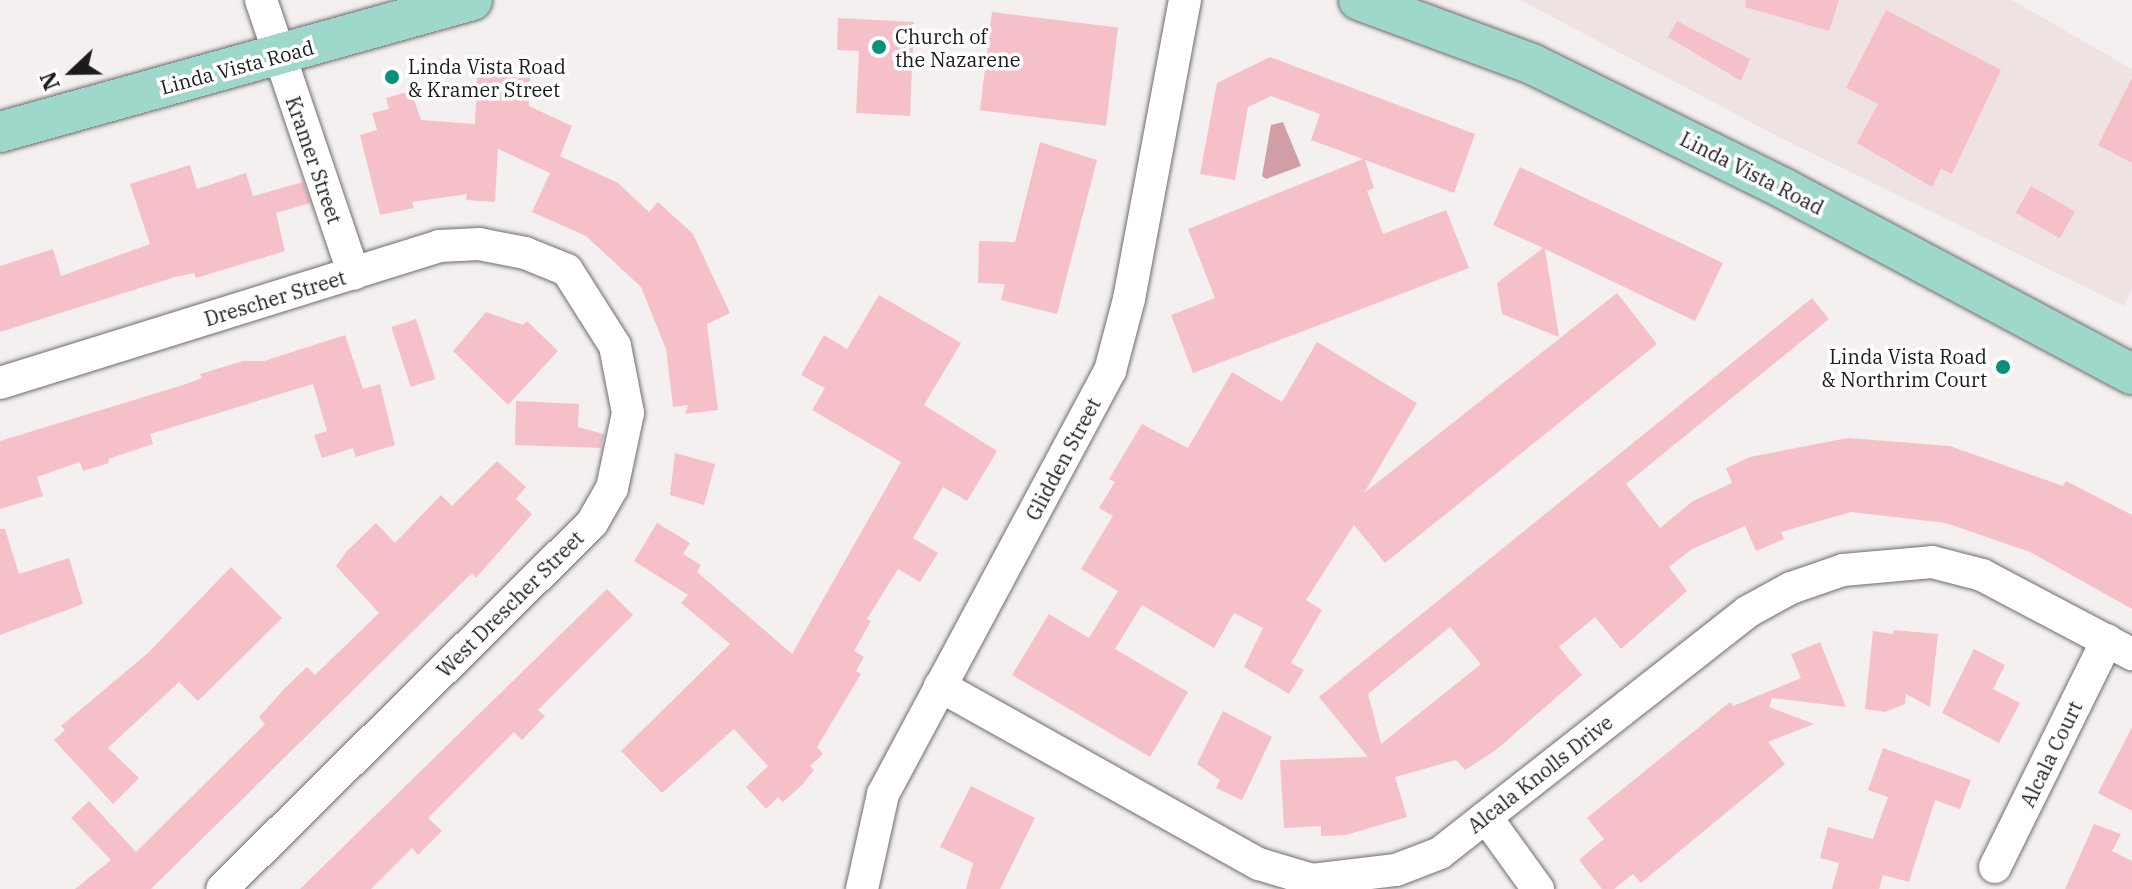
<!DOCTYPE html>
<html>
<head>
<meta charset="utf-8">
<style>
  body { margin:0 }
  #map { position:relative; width:2132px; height:889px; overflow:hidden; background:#f4f0f0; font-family:"IBM Plex Serif",serif }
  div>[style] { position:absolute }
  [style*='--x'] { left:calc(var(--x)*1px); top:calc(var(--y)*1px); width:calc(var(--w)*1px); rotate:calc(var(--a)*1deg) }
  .built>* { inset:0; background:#efe2e3 }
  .water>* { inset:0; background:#d29ea6 }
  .building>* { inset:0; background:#f6c0c8; transform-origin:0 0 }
  .roads { filter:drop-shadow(0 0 2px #706d6d) drop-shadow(0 0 2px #706d6d) }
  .minor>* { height:32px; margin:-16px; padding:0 16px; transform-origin:16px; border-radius:16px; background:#fff }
  .major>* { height:40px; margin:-20px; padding:0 20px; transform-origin:20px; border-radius:20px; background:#9dd8cb }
  .dots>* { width:22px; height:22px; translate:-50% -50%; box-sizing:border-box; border:4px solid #fff; border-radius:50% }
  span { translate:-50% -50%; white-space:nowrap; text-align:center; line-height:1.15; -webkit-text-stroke:7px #fff; paint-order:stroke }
  .poi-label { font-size:20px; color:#1c1b1b }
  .left { translate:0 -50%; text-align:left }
  .right { translate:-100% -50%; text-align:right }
  .street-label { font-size:20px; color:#1c1b1b }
  .north { position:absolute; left:32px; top:32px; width:80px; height:80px; -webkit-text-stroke:6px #fff; paint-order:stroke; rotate:248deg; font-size:22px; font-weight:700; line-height:32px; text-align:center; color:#1c1b1b }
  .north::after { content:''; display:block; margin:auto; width:28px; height:36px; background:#1c1b1b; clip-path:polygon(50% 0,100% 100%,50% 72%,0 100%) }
</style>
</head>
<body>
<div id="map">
  <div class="built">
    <i style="clip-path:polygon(1520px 0,2012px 0,2132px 69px,2132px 289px,2124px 306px,1777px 136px)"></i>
  </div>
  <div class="water">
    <i style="clip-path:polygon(1283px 122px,1301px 166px,1266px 179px,1262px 176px,1271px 125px)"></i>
  </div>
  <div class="building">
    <i style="clip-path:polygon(1746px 0,1839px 0,1829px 31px,1745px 7px)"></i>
    <i style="clip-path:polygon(1886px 10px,2001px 70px,1952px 174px,1941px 169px,1932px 187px,1857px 143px,1878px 104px,1846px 88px)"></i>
    <i style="left:992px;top:12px;width:127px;height:99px;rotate:7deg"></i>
    <i style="clip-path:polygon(838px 18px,914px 22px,910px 116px,856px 113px,859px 51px,837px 50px)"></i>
    <i style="clip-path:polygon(1677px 21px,1750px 59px,1741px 81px,1668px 37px)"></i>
    <i style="clip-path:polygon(1270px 57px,1475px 134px,1454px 193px,1365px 160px,1374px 188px,1367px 191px,1383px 234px,1446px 210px,1469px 268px,1193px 373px,1171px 315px,1215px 298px,1188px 229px,1363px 159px,1311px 140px,1320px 114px,1271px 96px,1248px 107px,1235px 180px,1200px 174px,1217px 83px)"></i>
    <i style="clip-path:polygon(504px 74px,530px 77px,529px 106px,572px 126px,560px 156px,618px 183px,649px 212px,658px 202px,693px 234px,730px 313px,707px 324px,718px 410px,685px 414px,688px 405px,673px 407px,666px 349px,641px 287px,586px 236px,532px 212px,550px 173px,498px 149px,495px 202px,466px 200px,467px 194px,412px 202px,414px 208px,380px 215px,360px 135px,377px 130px,372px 113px,389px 109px,386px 98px,411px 91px,421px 120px,475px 124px,477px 76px)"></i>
    <i style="clip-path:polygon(2132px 78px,2132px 163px,2098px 145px)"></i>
    <i style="clip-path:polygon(1040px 142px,1097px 160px,1057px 314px,1001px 300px,1005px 284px,978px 283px,979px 241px,1015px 242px)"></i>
    <i style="clip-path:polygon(190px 165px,197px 189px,246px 173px,253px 196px,303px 182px,310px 203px,276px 213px,285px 251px,196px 278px,194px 273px,175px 277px,0 332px,0 266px,53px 249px,61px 276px,150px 244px,130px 184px)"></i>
    <i style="clip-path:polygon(1520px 167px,1723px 263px,1695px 321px,1545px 249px,1559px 337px,1502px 314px,1497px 283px,1543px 248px,1493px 225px)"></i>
    <i style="left:2031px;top:186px;width:51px;height:31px;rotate:30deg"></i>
    <i style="clip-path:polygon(1617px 293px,1657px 344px,1385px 563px,1354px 525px,1306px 600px,1322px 610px,1291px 663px,1304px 670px,1289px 694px,1244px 667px,1263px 628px,1234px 613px,1214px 648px,1142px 605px,1115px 649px,1188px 692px,1150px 757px,1012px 675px,1049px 614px,1089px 638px,1118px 591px,1081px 569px,1113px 516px,1099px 508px,1115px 482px,1109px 479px,1142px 424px,1188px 448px,1232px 372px,1282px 402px,1317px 342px,1417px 403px,1364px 493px)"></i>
    <i style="clip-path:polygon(879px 295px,961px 343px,924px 405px,997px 451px,967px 501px,943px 487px,913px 538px,938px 553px,920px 582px,898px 569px,867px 619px,871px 621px,854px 651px,864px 657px,856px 671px,861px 674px,817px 747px,823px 754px,810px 766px,814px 770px,802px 785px,783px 802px,778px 797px,766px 809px,746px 787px,768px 766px,734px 729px,662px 793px,621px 751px,730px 644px,681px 603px,688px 595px,634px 561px,657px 523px,690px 543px,683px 554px,701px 565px,697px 572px,792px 654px,901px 462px,812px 410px,825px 388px,801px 375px,824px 335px,847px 349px)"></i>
    <i style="clip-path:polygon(evenodd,1812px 298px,1829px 319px,1626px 484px,1660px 528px,1693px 501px,1732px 483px,1726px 468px,1750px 457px,1848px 438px,1950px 446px,2063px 486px,2066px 481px,2132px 515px,2132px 609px,2030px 552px,1946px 523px,1851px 512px,1781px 532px,1784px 539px,1756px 551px,1745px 526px,1692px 549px,1669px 567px,1687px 591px,1621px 649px,1595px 617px,1559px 647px,1582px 675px,1496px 750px,1465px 770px,1456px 760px,1395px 777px,1407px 817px,1346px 835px,1321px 836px,1321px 826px,1284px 828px,1280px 760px,1368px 757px,1319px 697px,1812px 298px,1450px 627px,1481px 664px,1381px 744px,1368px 694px,1450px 627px)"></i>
    <i style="clip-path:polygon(486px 312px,523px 325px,527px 321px,558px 351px,508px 405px,453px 351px)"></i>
    <i style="left:416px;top:319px;width:63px;height:26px;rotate:72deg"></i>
    <i style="clip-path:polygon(345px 335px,363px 389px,380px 384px,395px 445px,356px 457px,353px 448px,322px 458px,314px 435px,327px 431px,313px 384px,150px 434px,153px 444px,108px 459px,109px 463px,83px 471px,80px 462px,37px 477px,43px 496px,0 509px,0 441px,183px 385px,202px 378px,200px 374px,243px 361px,264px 361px)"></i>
    <i style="clip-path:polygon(516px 401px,579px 404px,578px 427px,604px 434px,601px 448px,515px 445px)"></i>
    <i style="clip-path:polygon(675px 453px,715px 464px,704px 505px,670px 495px)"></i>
    <i style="clip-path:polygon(497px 461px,526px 487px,516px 499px,532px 514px,476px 578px,472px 573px,151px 889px,75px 889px,111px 860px,71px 818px,89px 801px,136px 852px,265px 724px,259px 717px,285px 688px,307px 667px,315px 675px,379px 613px,336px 566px,347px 551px,376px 523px,395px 543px,441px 495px,452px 506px)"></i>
    <i style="clip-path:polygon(0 529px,5px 529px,19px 574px,69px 558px,83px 604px,0 635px)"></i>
    <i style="clip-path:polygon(231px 567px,282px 618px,198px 701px,179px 682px,108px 748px,139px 778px,113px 804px,54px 740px,65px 730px,61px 726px,149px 652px)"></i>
    <i style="clip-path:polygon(607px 589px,633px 615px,538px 710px,545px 716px,522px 740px,514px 732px,428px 818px,442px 831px,418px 855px,412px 848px,371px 889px,300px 889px)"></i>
    <i style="clip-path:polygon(1894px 630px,1938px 634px,1930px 707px,1906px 694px,1905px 704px,1885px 712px,1865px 709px,1873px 631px,1893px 634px)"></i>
    <i style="clip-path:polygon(1820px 642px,1846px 707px,1772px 698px,1769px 707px,1814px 724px,1768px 742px,1785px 764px,1641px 883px,1633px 874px,1614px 889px,1602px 889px,1579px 860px,1604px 839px,1587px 818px,1730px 702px,1733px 706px,1801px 678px,1791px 654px)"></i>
    <i style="clip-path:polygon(1974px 649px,2005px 665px,1993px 689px,2020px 703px,1999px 743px,1942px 713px)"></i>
    <i style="clip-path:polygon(1223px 711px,1272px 737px,1242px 800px,1216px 788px,1220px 780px,1197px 764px)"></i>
    <i style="clip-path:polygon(2132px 727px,2132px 811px,2098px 793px)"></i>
    <i style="clip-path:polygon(1883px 748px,1971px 780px,1960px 809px,1935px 800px,1909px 882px,1883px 875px,1879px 889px,1832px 889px,1839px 863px,1820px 858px,1828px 827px,1873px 839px,1888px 797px,1868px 790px)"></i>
    <i style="clip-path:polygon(971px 786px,1035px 818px,1000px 889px,966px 889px,973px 863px,940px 847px)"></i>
    <i style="clip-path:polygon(2094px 824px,2121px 834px,2112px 851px,2132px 861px,2132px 889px,2065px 889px)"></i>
  </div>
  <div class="roads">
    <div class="minor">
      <i style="--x:261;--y:0;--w:289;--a:71.3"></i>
      <i style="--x:0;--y:383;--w:460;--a:-17.3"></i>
      <i style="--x:439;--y:246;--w:40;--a:-2.9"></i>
      <i style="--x:479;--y:244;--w:47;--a:11.1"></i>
      <i style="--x:525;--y:253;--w:45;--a:22"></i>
      <i style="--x:567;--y:270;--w:90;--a:57.7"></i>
      <i style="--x:615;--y:346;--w:68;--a:79"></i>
      <i style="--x:628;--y:413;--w:77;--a:102"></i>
      <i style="--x:612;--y:488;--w:40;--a:119.7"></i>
      <i style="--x:592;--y:523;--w:520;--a:135.31"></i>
      <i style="--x:940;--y:686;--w:365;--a:29.2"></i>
      <i style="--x:1259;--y:864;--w:55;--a:16.8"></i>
      <i style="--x:1312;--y:880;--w:85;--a:-6.8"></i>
      <i style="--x:1396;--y:870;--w:47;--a:-21.1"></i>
      <i style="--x:1440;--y:853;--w:390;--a:-38.1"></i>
      <i style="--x:1747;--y:612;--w:50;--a:-28.6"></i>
      <i style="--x:1791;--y:588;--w:55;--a:-19.1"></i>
      <i style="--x:1843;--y:570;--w:89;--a:-5.1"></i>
      <i style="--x:1932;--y:562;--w:52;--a:14.6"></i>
      <i style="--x:1982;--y:575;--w:170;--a:27.8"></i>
      <i style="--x:1486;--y:817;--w:89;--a:54.2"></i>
      <i style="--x:1995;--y:867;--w:253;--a:-63.7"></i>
      <i style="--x:862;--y:889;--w:97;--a:-77.5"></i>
      <i style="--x:883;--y:794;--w:480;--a:-61.8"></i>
      <i style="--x:1110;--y:371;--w:74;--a:-75.2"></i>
      <i style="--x:1129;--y:299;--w:304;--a:-79.4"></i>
    </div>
    <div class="major">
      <i style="--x:1359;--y:0;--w:184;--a:20.3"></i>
      <i style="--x:1532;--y:64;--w:280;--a:26.3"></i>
      <i style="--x:1783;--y:188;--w:395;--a:28.1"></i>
      <i style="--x:0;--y:132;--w:490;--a:-15.6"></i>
    </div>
  </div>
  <div class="dots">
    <i style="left:879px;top:47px;background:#05917b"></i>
    <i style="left:392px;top:77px;background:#05917b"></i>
    <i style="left:2003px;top:367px;background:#05917b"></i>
  </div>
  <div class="poi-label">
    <span class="left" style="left:895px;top:48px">Church of<br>the Nazarene</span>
    <span class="left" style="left:408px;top:78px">Linda Vista Road<br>&amp; Kramer Street</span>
    <span class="right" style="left:1987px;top:368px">Linda Vista Road<br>&amp; Northrim Court</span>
  </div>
  <div class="street-label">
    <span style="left:237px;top:67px;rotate:-15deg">Linda Vista Road</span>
    <span style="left:314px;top:160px;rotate:71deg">Kramer Street</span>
    <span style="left:1752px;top:173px;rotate:27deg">Linda Vista Road</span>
    <span style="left:275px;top:298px;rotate:-17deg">Drescher Street</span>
    <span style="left:1063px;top:459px;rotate:-62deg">Glidden Street</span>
    <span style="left:510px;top:604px;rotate:-45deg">West Drescher Street</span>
    <span style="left:2051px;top:754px;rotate:-64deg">Alcala Court</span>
    <span style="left:1540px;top:774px;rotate:-38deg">Alcala Knolls Drive</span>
  </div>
  <div class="north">N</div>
</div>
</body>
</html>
